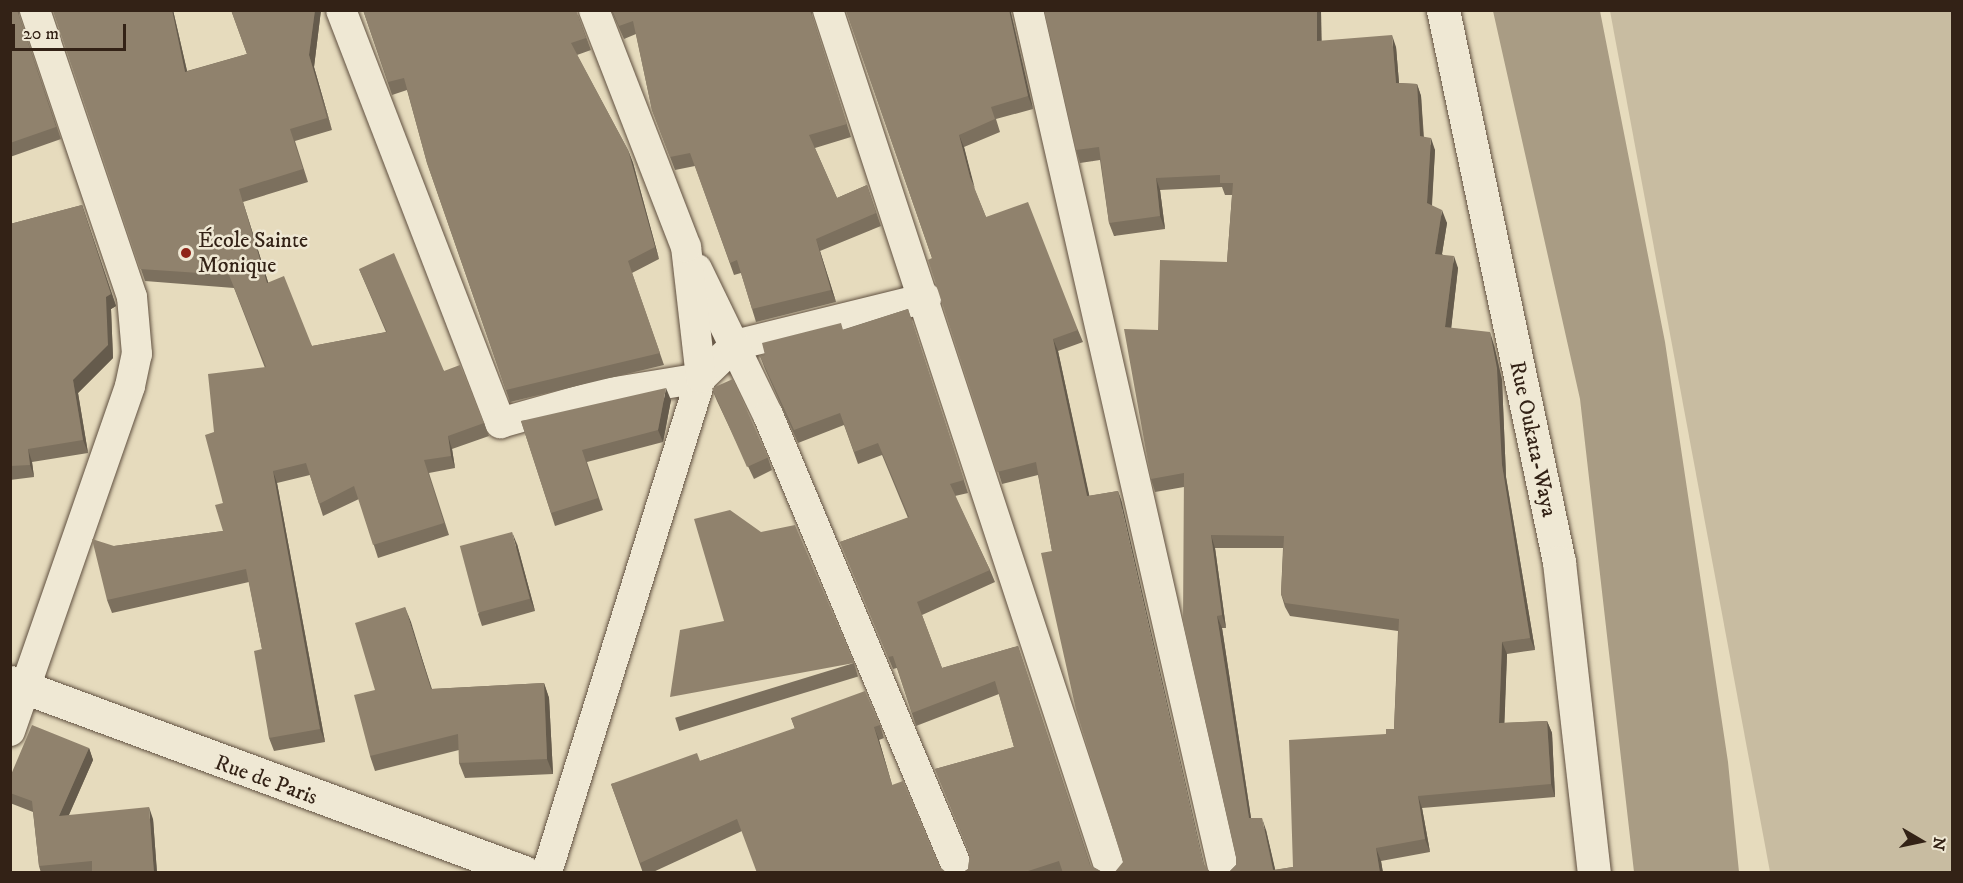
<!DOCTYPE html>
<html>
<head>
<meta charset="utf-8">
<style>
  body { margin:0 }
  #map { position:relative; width:1963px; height:883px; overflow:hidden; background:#e6dbbd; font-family:"IM FELL DW Pica",serif }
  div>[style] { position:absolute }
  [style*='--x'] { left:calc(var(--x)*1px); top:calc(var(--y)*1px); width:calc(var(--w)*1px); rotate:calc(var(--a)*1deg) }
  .green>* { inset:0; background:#c8bca1 }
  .water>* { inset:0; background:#a99c84 }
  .roads { filter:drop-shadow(0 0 2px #605040) drop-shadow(0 0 2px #605040) }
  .street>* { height:30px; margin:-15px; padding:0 15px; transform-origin:15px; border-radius:15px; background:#efe8d4 }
  .secondary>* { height:33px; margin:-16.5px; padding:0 16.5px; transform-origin:16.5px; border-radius:16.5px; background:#efe8d4 }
  .wall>* { inset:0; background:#7c705e; transform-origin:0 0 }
  .shaded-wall>* { inset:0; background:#655b4c }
  .building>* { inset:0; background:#90826d; transform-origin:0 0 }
  .dots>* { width:16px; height:16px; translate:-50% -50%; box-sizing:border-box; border:3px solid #efe8d4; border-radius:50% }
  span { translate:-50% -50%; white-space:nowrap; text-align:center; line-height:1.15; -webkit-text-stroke:5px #efe8d4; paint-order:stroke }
  .poi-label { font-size:22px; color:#332216 }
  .left { translate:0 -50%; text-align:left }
  .street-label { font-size:22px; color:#332216 }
  .frame { position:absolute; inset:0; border:12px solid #332216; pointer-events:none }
  .north { position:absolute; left:1891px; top:811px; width:60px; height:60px; -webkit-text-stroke:4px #efe8d4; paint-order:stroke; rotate:99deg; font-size:16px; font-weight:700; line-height:24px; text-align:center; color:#332216 }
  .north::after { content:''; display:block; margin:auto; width:21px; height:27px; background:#332216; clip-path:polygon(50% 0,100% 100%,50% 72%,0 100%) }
  .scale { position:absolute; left:12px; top:24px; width:114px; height:27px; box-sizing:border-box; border:3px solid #332216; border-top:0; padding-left:8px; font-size:18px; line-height:21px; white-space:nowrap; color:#332216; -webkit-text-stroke:4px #efe8d4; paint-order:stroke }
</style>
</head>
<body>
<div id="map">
  <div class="green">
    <i style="clip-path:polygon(1610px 11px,1952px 11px,1952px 872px,1770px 872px)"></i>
  </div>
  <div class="water">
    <i style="clip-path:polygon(1493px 11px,1600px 11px,1665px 342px,1728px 762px,1739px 872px,1634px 872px,1580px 399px)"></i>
  </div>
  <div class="roads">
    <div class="street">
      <i style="--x:341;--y:10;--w:443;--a:68.9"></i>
      <i style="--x:500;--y:423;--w:107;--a:-15.7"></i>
      <i style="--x:603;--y:394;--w:99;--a:-9.3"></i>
      <i style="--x:701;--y:378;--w:47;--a:-44.1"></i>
      <i style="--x:735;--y:345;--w:197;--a:-13.8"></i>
      <i style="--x:828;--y:10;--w:907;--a:71.82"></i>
      <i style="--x:1028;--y:10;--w:884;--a:77.19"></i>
      <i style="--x:697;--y:269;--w:162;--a:64.1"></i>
      <i style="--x:768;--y:415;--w:495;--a:67.3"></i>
      <i style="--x:10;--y:731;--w:365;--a:-70.8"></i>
      <i style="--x:130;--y:386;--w:33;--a:-78"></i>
      <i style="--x:137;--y:354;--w:57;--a:-95"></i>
      <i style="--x:132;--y:297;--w:303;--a:-108.7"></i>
      <i style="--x:547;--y:872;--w:517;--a:-72.69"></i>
      <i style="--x:701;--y:378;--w:132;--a:-96.5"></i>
      <i style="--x:686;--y:247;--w:254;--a:-111.2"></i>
    </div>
    <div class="secondary">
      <i style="--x:1443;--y:10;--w:564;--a:78.13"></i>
      <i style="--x:1559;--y:562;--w:312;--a:83.6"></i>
      <i style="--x:10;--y:682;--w:548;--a:20.29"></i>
    </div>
  </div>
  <div class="wall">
    <i style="clip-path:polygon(10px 10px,20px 10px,19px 15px,61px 139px,10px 157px)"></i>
    <i style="clip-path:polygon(53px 10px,173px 10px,187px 71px,247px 54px,231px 10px,321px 10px,314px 67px,332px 130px,295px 141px,308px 182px,243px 202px,268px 282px,312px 346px,386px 332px,359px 269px,444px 371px,484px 423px,489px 436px,452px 449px,455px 468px,429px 473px,449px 535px,378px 558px,359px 499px,323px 516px,310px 475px,277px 483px,325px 742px,274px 751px,269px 738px,262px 649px,249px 582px,112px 613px,107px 600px,114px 546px,223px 531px,223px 503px,214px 432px,265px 368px,234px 288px,145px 281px)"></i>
    <i style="clip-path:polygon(363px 10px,578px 15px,591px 50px,577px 55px,628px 150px,633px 163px,659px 259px,632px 273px,664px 365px,510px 402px,427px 163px,407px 90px,392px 95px)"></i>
    <i style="clip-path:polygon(611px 10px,813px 10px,812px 15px,851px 137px,815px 148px,837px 198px,867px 185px,881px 226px,820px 251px,836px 302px,756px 322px,741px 273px,734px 275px,695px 166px,675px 170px,652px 110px,636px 34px,624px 39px)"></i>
    <i style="clip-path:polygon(846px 10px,1012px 10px,1011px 13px,1033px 109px,996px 119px,1000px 132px,964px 147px,974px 188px,986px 217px,1078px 330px,1083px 342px,1058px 351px,1089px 496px,1118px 491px,1122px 503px,1123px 862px,1052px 551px,1038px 475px,1002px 484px,932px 258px)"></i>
    <i style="clip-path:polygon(evenodd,1044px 10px,1321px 10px,1321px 41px,1396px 47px,1399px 83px,1417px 84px,1421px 96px,1424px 137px,1435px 150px,1432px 206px,1447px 223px,1442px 254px,1458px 268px,1451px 328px,1494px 345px,1502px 380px,1506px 477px,1535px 650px,1507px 654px,1504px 723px,1547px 721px,1552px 733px,1555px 797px,1422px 808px,1430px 852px,1381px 861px,1383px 873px,1228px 873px,1236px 865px,1236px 856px,1184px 487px,1155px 492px,1151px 479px,1158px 330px,1227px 262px,1232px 195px,1225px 195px,1222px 187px,1160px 190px,1165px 229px,1114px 236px,1109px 223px,1100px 160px,1080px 163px,1076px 150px,1044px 10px,1215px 548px,1283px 548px,1281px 594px,1285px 607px,1290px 616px,1398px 631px,1394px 729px,1386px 734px,1293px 867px,1275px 870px,1266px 830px,1251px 818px,1222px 628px,1226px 628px,1215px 548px)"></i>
    <i style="clip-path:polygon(82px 205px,116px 306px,111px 309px,113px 358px,78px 393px,88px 453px,32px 462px,34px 477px,10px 480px,10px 224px)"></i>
    <i style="clip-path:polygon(908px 309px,968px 493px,955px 496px,990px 570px,995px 582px,922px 615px,942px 668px,1018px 646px,1091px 866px,1104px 873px,962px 873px,968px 869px,970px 854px,935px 769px,1014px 747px,999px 694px,916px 726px,897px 668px,893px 669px,840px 542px,908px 518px,882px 455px,858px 464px,844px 425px,798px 443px,765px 369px,760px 356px)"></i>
    <i style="clip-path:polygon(712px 389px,768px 458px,772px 470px,754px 479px,717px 401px)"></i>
    <i style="clip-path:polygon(671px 400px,663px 442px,587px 462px,603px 510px,555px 526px,521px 421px)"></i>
    <i style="clip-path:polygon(517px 544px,535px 611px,482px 626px,478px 614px)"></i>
    <i style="clip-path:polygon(405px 607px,432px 689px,544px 683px,549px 698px,553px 774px,465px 778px,459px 763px,459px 750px,375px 771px,370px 756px,375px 690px)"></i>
    <i style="left:854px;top:663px;width:14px;height:187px;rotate:73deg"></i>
    <i style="clip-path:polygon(791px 718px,880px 725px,884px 738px,879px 740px,892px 785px,939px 866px,742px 831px,651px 873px,643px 873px,611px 784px,700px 761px,795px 729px)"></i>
    <i style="clip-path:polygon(89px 748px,93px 760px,69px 815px,153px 819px,157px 873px,41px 873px,39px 866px,33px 812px,10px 803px,10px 777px)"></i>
  </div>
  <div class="shaded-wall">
    <i style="clip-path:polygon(172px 10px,173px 10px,190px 84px,185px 72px)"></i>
    <i style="clip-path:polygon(315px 10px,321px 10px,314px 67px,332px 130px,309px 55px)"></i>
    <i style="clip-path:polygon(1009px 10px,1012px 10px,1011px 13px,1033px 109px,1028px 96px)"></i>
    <i style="clip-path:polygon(1317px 10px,1321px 10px,1322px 54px,1317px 41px)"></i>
    <i style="clip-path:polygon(1392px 35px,1396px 47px,1400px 95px,1396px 83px)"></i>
    <i style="clip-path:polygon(1417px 84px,1421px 96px,1424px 149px,1420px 136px)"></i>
    <i style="clip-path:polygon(959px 135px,964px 147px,975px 189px,970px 177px)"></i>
    <i style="clip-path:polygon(1431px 138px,1435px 150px,1431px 216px,1427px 203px)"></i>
    <i style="clip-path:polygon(628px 150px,633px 163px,659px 259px,655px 247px)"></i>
    <i style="clip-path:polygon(1156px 178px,1160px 190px,1165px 229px,1160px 216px)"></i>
    <i style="clip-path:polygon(239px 189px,243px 202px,272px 295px,267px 283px)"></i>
    <i style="clip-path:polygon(82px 205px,116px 306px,111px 309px,113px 358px,78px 393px,88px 453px,83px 440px,73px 380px)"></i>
    <i style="clip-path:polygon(1442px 210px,1447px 223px,1440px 266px,1435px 254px)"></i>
    <i style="clip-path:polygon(816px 239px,820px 251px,836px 302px,831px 290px)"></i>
    <i style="clip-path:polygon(1454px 256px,1458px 268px,1450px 339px,1445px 327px)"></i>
    <i style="clip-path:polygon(1490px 332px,1494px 345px,1502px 380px,1506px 477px,1535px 650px,1530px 638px,1502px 465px)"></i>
    <i style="clip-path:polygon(1053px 339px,1058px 351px,1092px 508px,1087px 496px)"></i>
    <i style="clip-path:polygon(666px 388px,671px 400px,663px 442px,658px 430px)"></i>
    <i style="clip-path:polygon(448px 436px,452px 449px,455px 468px,451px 456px)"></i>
    <i style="clip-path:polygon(28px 449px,32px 462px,34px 477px,30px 465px)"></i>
    <i style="clip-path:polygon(273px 471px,277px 483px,325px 742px,320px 729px)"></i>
    <i style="clip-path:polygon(1118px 491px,1122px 503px,1206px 873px,1203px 863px)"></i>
    <i style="clip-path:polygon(512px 532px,517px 544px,535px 611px,530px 599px)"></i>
    <i style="clip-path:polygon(1211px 535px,1215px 548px,1226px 628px,1222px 615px)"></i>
    <i style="clip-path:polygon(405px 607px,411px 622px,436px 704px,431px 689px)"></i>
    <i style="clip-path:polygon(1217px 616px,1222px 628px,1253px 831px,1249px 818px)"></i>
    <i style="clip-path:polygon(1502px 642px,1507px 654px,1504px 736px,1499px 723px)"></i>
    <i style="clip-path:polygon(544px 683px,549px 698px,553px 774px,547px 759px)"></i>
    <i style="clip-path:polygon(1547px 721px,1552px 733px,1555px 797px,1551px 784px)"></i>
    <i style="clip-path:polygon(874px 727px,879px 740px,896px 798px,892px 785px)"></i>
    <i style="clip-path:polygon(89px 748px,93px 760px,63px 828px,59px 816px)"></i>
    <i style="clip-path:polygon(1418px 796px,1422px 808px,1430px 852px,1425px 839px)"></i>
    <i style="clip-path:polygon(149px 807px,153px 819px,157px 873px,154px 873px)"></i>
    <i style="clip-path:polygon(1262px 818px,1266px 830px,1276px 873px,1274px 873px)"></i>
    <i style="clip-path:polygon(1376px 848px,1381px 861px,1383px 873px,1380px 873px)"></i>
  </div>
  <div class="building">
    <i style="clip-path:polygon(10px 10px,17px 10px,56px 127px,10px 143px)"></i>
    <i style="clip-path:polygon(53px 10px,172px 10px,185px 72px,247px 54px,231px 10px,315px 10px,309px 55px,327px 118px,290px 129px,303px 169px,239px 189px,267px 283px,284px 276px,312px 346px,387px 332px,359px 269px,394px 253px,444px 371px,460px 365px,484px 423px,448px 436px,451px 456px,424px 460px,444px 523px,373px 545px,354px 486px,319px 504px,306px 463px,273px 471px,320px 729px,269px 738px,254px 651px,262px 649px,246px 569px,107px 600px,92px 539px,114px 546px,223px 531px,215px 505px,223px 503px,205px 435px,214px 432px,208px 374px,266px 367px,229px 275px,140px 269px)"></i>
    <i style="clip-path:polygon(363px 10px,576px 10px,586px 38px,571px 43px,628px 150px,655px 247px,628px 261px,660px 353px,506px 390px,427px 163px,404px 78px,388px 82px)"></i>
    <i style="clip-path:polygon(612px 10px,810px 10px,847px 124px,809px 135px,837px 198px,867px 185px,876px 213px,816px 239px,831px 290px,752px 309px,737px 260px,730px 263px,690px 153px,670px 157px,652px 110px,633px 21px,619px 26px)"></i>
    <i style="clip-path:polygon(846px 10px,1009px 10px,1028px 96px,991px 107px,995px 119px,959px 135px,970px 177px,986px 217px,1028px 202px,1078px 330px,1053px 339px,1087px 496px,1118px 491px,1203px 863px,1211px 873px,1114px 873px,1123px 862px,1076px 710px,1041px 553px,1052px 551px,1036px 462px,997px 472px,928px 260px,932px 258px)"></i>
    <i style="clip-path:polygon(evenodd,1044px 10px,1317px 10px,1317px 41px,1392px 35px,1396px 83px,1417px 84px,1420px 136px,1431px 138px,1427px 203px,1442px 210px,1435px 254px,1454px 256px,1445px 327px,1490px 332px,1497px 368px,1502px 465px,1530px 638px,1502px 642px,1499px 723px,1547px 721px,1551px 784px,1418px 796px,1425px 839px,1376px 848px,1380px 873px,1228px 873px,1236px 865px,1236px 856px,1183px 622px,1184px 473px,1151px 479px,1124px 329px,1158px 330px,1160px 260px,1227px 262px,1233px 183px,1220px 183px,1220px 175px,1156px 178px,1160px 216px,1109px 223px,1099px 147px,1076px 150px,1044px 10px,1211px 535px,1284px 536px,1281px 594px,1285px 603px,1399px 619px,1394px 729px,1386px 729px,1386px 734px,1289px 740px,1293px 867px,1273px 870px,1262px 818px,1249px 818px,1217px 616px,1222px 615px,1211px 535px)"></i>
    <i style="clip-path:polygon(82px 205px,111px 294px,106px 297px,108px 345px,73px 380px,83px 440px,28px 449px,30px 465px,10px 466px,10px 224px)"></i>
    <i style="clip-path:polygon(908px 309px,964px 480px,950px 484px,990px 570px,917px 602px,942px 668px,1018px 646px,1090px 865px,1104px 873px,1063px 873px,1059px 861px,1022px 873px,962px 873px,968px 869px,970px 853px,935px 769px,1014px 747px,995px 681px,912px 713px,893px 656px,888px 657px,840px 542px,909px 517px,878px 443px,854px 452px,840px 413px,794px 430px,760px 356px,765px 355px,762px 343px,841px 323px,843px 330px)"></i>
    <i style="left:733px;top:379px;width:86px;height:23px;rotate:66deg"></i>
    <i style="clip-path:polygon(666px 388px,658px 430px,582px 450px,598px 498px,551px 513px,521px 421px)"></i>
    <i style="clip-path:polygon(730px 510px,761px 532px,795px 525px,854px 663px,670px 697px,680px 630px,724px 621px,694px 519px)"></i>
    <i style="left:512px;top:532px;width:69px;height:54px;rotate:75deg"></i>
    <i style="clip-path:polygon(405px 607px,431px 689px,544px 683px,547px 759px,459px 763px,458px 734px,370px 756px,354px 695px,375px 690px,355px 623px)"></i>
    <i style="clip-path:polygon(865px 691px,880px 725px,874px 727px,892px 785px,903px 781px,939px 866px,947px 873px,757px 873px,737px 819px,640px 863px,611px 784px,697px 753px,700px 761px,795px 728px,791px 718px)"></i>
    <i style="clip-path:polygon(32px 725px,89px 748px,59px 816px,149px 807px,154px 873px,92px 873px,92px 861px,39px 866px,32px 801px,10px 793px,10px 777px)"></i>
  </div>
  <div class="dots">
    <i style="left:186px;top:253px;background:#8f2418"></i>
  </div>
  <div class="poi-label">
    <span class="left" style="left:198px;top:253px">École Sainte<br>Monique</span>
  </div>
  <div class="street-label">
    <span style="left:1533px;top:439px;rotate:78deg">Rue Oukata-Waya</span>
    <span style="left:266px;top:780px;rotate:20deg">Rue de Paris</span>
  </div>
  <div class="frame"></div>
  <div class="north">N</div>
  <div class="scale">20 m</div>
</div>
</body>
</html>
